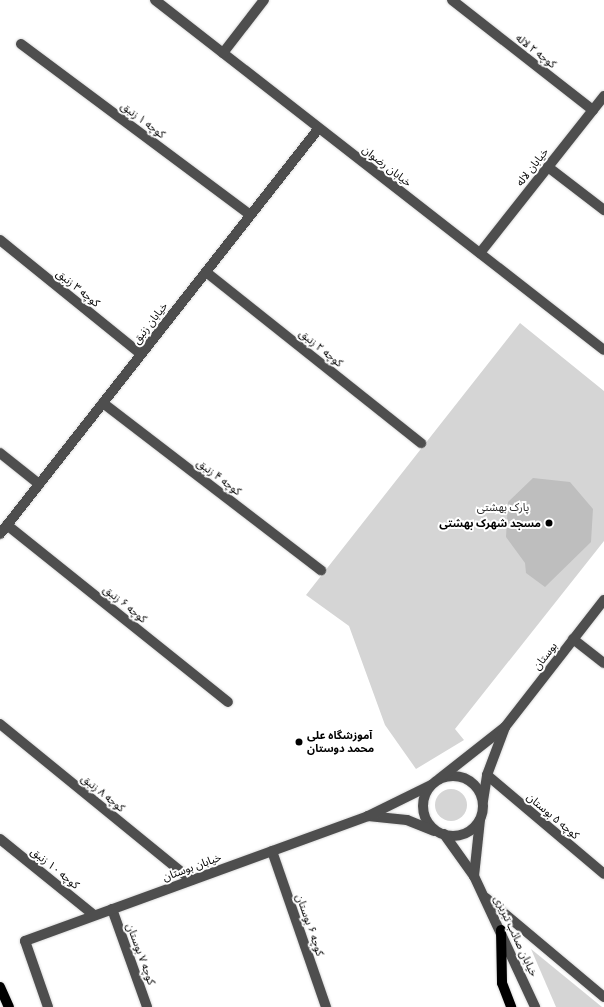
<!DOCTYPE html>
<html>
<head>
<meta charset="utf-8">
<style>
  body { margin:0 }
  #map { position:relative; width:604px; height:1007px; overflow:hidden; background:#fff; font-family:Ubuntu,"Noto Sans Arabic",sans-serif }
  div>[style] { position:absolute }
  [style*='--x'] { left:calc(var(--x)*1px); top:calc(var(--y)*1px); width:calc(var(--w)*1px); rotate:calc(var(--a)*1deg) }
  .green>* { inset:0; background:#d5d5d5 }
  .round { border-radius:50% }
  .building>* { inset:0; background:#bebebe }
  .roads { filter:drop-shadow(0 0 1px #dbdbdb) drop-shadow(0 0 1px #dbdbdb) }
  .minor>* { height:10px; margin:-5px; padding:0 5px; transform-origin:5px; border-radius:5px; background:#4e4e4e }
  .minor>.ring { margin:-5px; padding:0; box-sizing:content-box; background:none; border:10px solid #4e4e4e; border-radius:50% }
  .major>* { height:10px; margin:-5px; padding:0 5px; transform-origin:5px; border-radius:5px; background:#000 }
  .dots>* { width:11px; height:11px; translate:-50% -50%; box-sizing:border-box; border:2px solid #fff; border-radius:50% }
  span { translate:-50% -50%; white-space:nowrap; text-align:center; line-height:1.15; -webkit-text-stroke:4px #fff; paint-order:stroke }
  .street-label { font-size:11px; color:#000 }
  .park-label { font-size:11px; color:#2c2c2c }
  .poi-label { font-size:11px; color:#000; font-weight:700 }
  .right { translate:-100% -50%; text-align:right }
  .left { translate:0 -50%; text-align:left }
</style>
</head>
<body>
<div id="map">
  <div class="green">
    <i style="clip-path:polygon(520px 323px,604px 391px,604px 541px,455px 729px,464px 740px,416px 769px,385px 725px,349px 626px,306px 595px)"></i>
    <i class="round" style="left:435px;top:789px;width:32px;height:32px"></i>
    <i style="clip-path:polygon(531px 949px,602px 1007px,556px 1007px)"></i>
  </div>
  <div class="building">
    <i style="clip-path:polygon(533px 478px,570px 482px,593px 509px,591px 542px,545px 587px,526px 573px,525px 563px,506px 537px,508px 502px)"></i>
  </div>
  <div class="roads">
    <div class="minor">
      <i style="--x:155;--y:0;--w:569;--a:37.94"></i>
      <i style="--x:452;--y:0;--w:179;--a:38"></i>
      <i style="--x:21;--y:44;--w:286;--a:36.7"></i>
      <i style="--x:223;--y:53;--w:67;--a:-52.3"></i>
      <i style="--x:548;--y:167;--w:71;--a:37.5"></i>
      <i style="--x:0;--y:240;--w:181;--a:39"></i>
      <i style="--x:480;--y:253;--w:200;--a:-51.7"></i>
      <i style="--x:206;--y:272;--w:275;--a:38.5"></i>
      <i style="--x:103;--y:403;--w:275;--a:37.5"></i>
      <i style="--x:0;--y:453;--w:50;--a:38.5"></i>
      <i style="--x:7;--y:525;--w:283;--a:38.7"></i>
      <i style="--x:0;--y:534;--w:516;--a:-51.84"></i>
      <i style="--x:573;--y:639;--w:39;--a:38"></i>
      <i style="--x:0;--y:724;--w:247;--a:39.2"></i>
      <i style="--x:487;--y:775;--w:153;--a:40.2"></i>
      <i class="ring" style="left:423px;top:776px;width:50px;height:50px"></i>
      <i style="--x:439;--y:779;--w:84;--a:-38.2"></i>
      <i style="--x:505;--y:727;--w:161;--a:-52.1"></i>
      <i style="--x:483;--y:801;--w:26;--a:-81"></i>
      <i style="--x:487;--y:775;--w:51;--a:-69.4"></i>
      <i style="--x:368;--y:816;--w:39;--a:6"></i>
      <i style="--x:407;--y:820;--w:29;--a:22"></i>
      <i style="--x:444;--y:834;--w:52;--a:54.5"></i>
      <i style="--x:474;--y:876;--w:145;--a:65"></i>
      <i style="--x:0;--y:839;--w:121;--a:39"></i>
      <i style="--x:272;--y:851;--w:165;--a:70.9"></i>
      <i style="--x:474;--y:876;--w:56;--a:-83.9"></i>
      <i style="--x:486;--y:898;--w:154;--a:40"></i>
      <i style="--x:112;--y:909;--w:104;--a:70.3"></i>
      <i style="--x:48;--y:1007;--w:70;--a:-109.2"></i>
      <i style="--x:25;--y:941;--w:365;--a:-20"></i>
      <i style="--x:368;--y:816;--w:70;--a:-26.2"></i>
    </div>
    <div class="major">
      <i style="--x:501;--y:930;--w:53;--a:88.9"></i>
      <i style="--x:502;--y:983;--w:26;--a:69"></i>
      <i style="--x:0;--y:987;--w:22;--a:66"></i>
    </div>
  </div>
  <div class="dots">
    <i style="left:549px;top:523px;background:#000"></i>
    <i style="left:299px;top:742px;background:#000"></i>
  </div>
  <div class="street-label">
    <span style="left:536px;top:51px;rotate:38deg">کوچه ۲ لاله</span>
    <span style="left:143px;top:120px;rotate:37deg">کوچه ۱ زنبق</span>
    <span style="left:387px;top:166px;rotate:38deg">خیابان رضوان</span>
    <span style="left:532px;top:167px;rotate:-52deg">خیابان لاله</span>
    <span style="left:78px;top:288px;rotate:39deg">کوچه ۳ زنبق</span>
    <span style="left:150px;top:323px;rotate:-52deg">خیابان زنبق</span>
    <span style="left:321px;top:348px;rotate:39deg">کوچه ۲ زنبق</span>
    <span style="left:219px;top:477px;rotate:37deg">کوچه ۴ زنبق</span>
    <span style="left:125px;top:604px;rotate:39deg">کوچه ۶ زنبق</span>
    <span style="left:545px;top:656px;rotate:-52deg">بوستان</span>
    <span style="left:103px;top:793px;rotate:39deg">کوچه ۸ زنبق</span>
    <span style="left:553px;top:816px;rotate:40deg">کوچه ۵ بوستان</span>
    <span style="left:192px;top:867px;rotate:-20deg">خیابان بوستان</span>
    <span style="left:55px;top:868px;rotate:39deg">کوچه ۱۰ زنبق</span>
    <span style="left:310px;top:925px;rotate:71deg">کوچه ۶ بوستان</span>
    <span style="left:516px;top:936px;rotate:65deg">خیابان صائب تبریزی</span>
    <span style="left:141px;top:954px;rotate:70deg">کوچه ۷ بوستان</span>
  </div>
  <div class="park-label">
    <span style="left:503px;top:507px">پارک بهشتی</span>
  </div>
  <div class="poi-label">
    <span class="right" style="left:541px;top:523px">مسجد شهرک بهشتی</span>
    <span class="left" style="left:307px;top:742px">آموزشگاه علی<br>محمد دوستان</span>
  </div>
</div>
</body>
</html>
